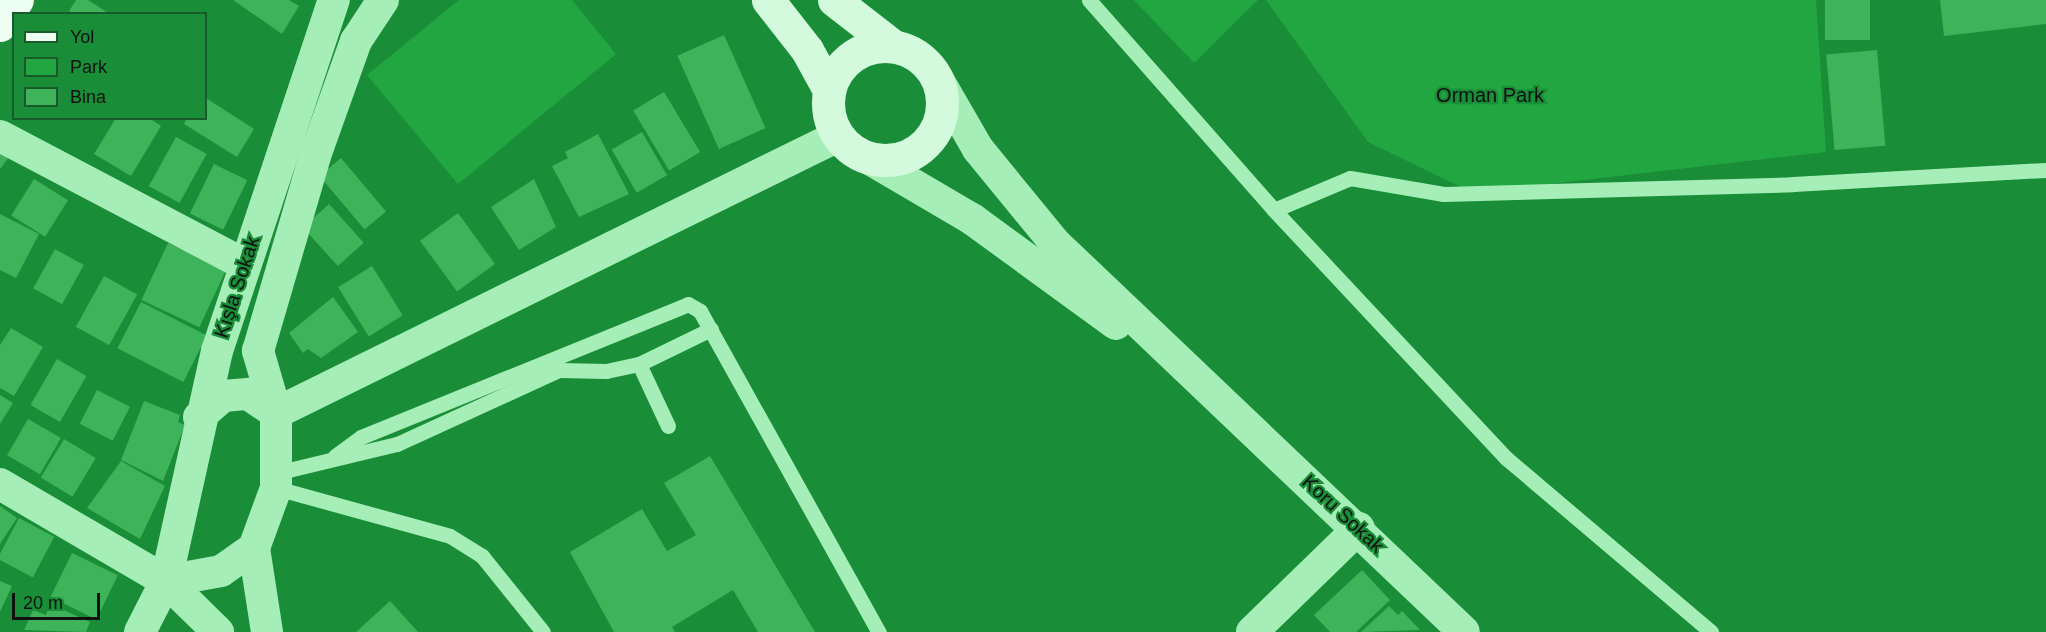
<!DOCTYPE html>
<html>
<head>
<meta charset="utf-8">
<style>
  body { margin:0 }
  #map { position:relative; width:2046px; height:632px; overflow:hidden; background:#198d37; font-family:Helvetica,sans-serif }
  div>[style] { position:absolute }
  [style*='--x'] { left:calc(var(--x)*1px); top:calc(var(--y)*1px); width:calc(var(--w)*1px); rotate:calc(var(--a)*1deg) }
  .green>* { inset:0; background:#22a642 }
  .building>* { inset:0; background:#3eb35a; transform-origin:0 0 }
  .lane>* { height:15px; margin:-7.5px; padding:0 7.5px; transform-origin:7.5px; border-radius:7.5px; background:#a6eeb7 }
  .street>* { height:32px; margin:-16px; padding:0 16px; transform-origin:16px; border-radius:16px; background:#a6eeb7 }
  .secondary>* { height:33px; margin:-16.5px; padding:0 16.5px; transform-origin:16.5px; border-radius:16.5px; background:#d3fadd }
  .secondary>.ring { margin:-16.5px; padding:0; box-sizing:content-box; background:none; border:33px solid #d3fadd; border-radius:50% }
  .primary>* { height:33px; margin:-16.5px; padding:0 16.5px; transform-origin:16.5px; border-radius:16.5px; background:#edfff2 }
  span { translate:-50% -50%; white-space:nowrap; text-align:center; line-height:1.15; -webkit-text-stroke:4.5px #198d37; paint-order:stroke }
  .park-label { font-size:20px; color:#111 }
  .street-label { font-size:20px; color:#111 }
  .legend { position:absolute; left:12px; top:12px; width:195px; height:108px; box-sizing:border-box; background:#198d37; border:2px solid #165b28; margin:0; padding:8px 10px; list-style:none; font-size:18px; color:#111 }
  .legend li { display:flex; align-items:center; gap:12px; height:30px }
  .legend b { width:30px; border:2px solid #165b28 }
  .scale { position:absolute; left:12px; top:593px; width:88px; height:27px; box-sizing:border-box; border:3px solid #111; border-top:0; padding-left:8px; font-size:18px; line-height:21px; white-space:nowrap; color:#111; -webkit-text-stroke:4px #198d37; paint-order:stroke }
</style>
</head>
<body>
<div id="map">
  <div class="green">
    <i style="clip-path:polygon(459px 0,572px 0,616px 54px,458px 184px,367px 75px)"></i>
    <i style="clip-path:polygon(1134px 0,1258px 0,1194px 63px)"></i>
    <i style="clip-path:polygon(1266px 0,1816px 0,1826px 152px,1473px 193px,1368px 142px)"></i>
  </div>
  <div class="building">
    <i style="clip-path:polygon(76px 0,88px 0,110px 14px,74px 14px,69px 11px)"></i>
    <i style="clip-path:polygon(233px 0,289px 0,299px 6px,282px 34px)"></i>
    <i style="left:1825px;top:0;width:45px;height:40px"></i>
    <i style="clip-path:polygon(1940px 0,2046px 0,2046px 24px,1944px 36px)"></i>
    <i style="left:724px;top:35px;width:102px;height:51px;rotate:66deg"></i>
    <i style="left:1877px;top:50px;width:96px;height:51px;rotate:85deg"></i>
    <i style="left:664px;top:92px;width:70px;height:36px;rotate:59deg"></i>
    <i style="clip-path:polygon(206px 98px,254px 129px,237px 157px,184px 124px,187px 118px,206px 118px)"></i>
    <i style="clip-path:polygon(116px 118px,149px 118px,161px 126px,131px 176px,94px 154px)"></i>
    <i style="left:642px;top:132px;width:50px;height:35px;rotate:60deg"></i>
    <i style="clip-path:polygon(598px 134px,629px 194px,579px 217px,552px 166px,568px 158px,565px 152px)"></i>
    <i style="left:176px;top:137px;width:35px;height:56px;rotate:29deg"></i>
    <i style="clip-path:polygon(0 145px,12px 153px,0 169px)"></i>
    <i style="left:341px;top:158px;width:70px;height:28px;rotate:50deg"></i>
    <i style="left:214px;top:164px;width:37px;height:55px;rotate:26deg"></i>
    <i style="left:34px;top:179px;width:40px;height:43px;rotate:32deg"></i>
    <i style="clip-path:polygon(534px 179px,556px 227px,519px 250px,491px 207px)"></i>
    <i style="left:329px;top:204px;width:52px;height:35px;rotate:48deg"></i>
    <i style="left:458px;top:213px;width:63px;height:47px;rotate:54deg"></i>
    <i style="clip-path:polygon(0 214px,39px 234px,16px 278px,0 270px)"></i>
    <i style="left:168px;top:243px;width:64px;height:63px;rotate:25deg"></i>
    <i style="left:55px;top:249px;width:33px;height:45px;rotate:29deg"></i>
    <i style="left:372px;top:266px;width:58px;height:40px;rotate:58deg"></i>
    <i style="left:104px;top:276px;width:38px;height:58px;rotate:29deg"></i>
    <i style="clip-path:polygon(333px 297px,358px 332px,321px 358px,308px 349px,303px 353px,289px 333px)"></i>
    <i style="left:141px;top:302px;width:74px;height:52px;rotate:27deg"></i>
    <i style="clip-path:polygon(11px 328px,43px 347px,14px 396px,0 388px,0 345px)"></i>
    <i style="left:57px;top:359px;width:34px;height:53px;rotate:30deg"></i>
    <i style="left:97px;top:390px;width:37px;height:38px;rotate:27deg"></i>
    <i style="clip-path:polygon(0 395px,13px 403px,0 424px)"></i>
    <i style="clip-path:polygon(144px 401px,180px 415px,178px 422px,185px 425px,163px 481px,121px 460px)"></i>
    <i style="left:28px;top:419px;width:38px;height:42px;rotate:30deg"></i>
    <i style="left:64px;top:439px;width:37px;height:45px;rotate:31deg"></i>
    <i style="clip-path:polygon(710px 456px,815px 632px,758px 632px,733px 590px,672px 627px,675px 632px,614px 632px,570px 552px,642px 509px,667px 551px,696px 535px,664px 483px)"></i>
    <i style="clip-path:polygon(121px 461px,165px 486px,140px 539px,87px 508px)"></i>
    <i style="clip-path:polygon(0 506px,17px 518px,0 544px)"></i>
    <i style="left:19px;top:518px;width:40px;height:46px;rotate:28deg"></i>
    <i style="left:72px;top:553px;width:51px;height:49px;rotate:26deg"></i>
    <i style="clip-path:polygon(1362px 570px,1390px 600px,1356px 632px,1330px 632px,1314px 615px)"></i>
    <i style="clip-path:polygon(0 581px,12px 586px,0 612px)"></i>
    <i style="clip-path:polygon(390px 601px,418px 632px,356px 632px)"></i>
    <i style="clip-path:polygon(50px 604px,90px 622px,86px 632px,24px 630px,33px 610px,46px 615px)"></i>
    <i style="clip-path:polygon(1389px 606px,1398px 615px,1402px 611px,1420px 630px,1361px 632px)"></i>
  </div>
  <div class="lane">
    <i style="--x:1089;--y:0;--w:280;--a:48.6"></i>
    <i style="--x:1274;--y:210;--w:340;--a:46.9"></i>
    <i style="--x:1506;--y:458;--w:269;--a:40.3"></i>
    <i style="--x:1274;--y:210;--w:82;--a:-22.8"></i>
    <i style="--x:1350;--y:178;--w:95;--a:9.7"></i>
    <i style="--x:1444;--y:194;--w:349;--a:-1.6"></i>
    <i style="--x:1793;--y:184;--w:253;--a:-3.2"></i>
    <i style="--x:668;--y:426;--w:68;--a:-115.1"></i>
    <i style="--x:639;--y:364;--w:80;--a:-25.9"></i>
    <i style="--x:335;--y:456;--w:32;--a:-36"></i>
    <i style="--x:361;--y:437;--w:353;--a:-22.1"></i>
    <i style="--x:688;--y:304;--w:14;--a:30"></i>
    <i style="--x:700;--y:311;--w:368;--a:60.9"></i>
    <i style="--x:276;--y:473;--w:124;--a:-13.5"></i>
    <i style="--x:397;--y:444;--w:178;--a:-24.6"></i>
    <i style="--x:559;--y:370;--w:47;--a:1.2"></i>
    <i style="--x:606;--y:371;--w:34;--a:-12"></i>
    <i style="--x:276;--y:488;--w:180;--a:15.4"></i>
    <i style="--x:450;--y:536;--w:38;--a:32"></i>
    <i style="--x:482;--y:556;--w:97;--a:51.2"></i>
  </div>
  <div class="street">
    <i style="--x:937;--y:78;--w:82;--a:60"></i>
    <i style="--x:978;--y:149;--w:122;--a:50.7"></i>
    <i style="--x:1055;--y:243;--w:564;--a:43.56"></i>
    <i style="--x:0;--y:136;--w:276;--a:27.7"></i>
    <i style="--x:868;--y:158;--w:121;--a:30.4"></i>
    <i style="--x:972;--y:219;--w:178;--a:36.1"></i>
    <i style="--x:276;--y:413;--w:627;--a:-26.24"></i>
    <i style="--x:199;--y:417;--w:32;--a:-41"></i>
    <i style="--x:223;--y:396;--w:25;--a:-5"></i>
    <i style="--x:248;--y:394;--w:34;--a:34"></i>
    <i style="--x:0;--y:484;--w:192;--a:30.3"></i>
    <i style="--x:166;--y:581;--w:73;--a:44.4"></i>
    <i style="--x:166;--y:581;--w:56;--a:-10.3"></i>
    <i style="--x:221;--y:571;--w:40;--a:-34.9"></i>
    <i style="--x:140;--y:632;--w:57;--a:-63"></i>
    <i style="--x:166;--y:581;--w:236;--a:-77.5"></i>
    <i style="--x:217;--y:351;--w:370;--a:-71.6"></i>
    <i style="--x:267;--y:632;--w:85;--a:-98.8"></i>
    <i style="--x:254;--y:548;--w:64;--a:-69.9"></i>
    <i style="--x:276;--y:488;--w:75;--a:-90"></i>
    <i style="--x:276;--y:413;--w:65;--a:-106.2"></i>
    <i style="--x:258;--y:351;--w:203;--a:-73.7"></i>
    <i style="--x:315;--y:156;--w:122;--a:-70.4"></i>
    <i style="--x:356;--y:41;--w:49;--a:-56.6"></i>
    <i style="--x:1252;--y:632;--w:149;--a:-44.2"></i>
  </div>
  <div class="secondary">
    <i style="--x:768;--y:0;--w:63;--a:52"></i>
    <i style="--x:807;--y:50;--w:46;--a:61.2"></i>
    <i style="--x:834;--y:0;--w:73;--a:37.8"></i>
    <i class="ring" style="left:828px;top:46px;width:81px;height:81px"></i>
  </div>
  <div class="primary">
    <i style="--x:0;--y:25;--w:30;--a:-56"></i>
  </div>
  <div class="park-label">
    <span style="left:1490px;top:95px">Orman Park</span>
  </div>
  <div class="street-label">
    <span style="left:237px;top:287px;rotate:-72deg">Kışla Sokak</span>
    <span style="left:1343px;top:514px;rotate:43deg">Koru Sokak</span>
  </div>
  <ul class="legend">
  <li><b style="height:8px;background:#edfff2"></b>Yol</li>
  <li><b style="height:16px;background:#22a642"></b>Park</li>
  <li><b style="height:16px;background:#3eb35a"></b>Bina</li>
  </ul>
  <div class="scale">20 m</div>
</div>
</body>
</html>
